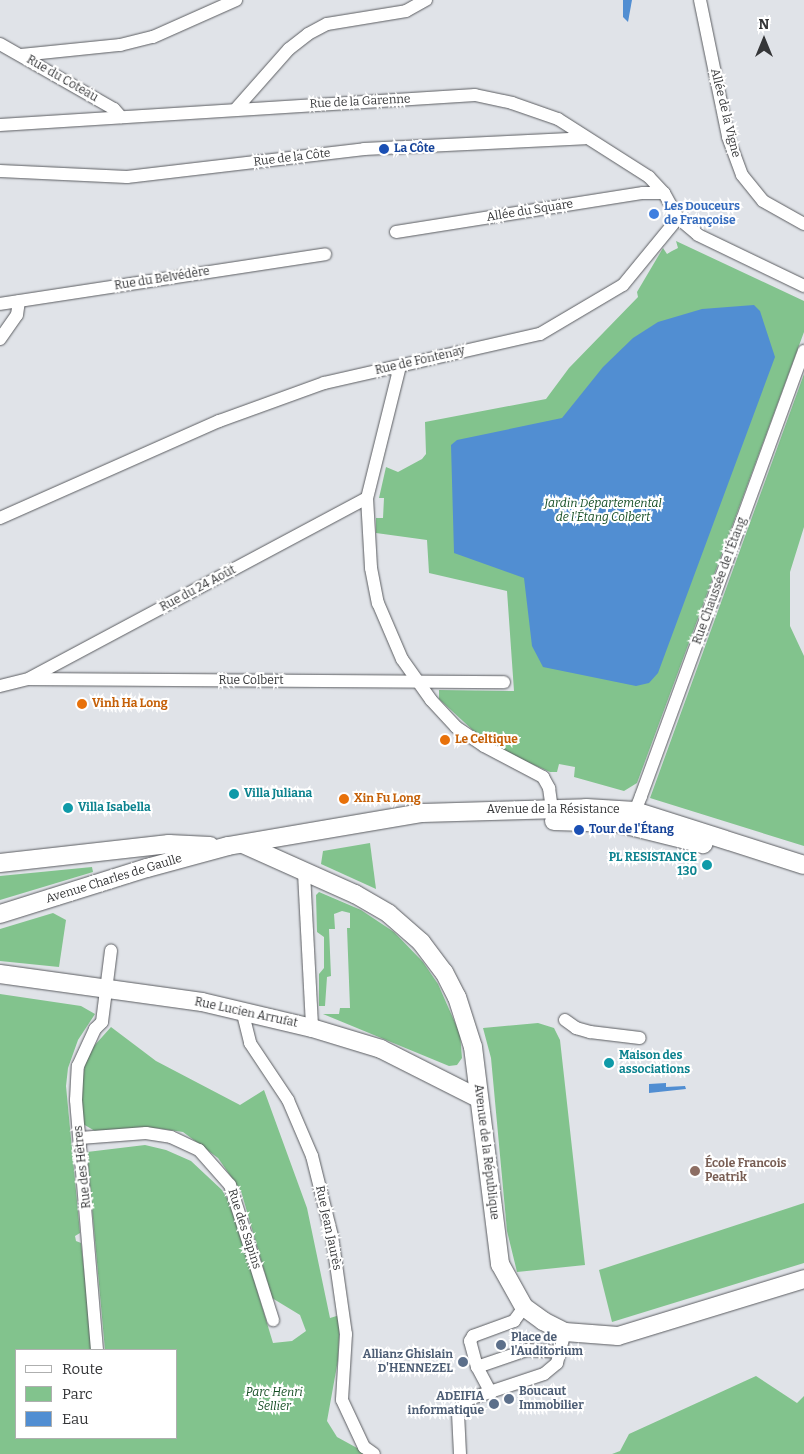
<!DOCTYPE html>
<html>
<head>
<meta charset="utf-8">
<style>
  body { margin:0 }
  #map { position:relative; width:804px; height:1454px; overflow:hidden; background:#e0e3e8; font-family:Bitter,serif }
  div>[style] { position:absolute }
  [style*='--x'] { left:calc(var(--x)*1px); top:calc(var(--y)*1px); width:calc(var(--w)*1px); rotate:calc(var(--a)*1deg) }
  .green>* { inset:0; background:#82c38d }
  .water>* { inset:0; background:#518ed2 }
  .roads { filter:drop-shadow(0 0 1px #5b5d61) drop-shadow(0 0 1px #5b5d61) }
  .street>* { height:12px; margin:-6px; padding:0 6px; transform-origin:6px; border-radius:6px; background:#fff }
  .secondary>* { height:18px; margin:-9px; padding:0 9px; transform-origin:9px; border-radius:9px; background:#fff }
  .dots>* { width:14px; height:14px; translate:-50% -50%; box-sizing:border-box; border:2px solid #fff; border-radius:50% }
  span { translate:-50% -50%; white-space:nowrap; text-align:center; line-height:1.15; -webkit-text-stroke:4px #fff; paint-order:stroke }
  .street-label { font-size:12px; color:#353638 }
  .transit-label { font-size:12px; color:#164399; font-weight:700 }
  .left { translate:0 -50%; text-align:left }
  .shop-label { font-size:12px; color:#366cbe; font-weight:700 }
  .park-label { font-size:12px; color:#144d23; font-style:italic }
  .food-label { font-size:12px; color:#c56008; font-weight:700 }
  .culture-label { font-size:12px; color:#0d838f; font-weight:700 }
  .right { translate:-100% -50%; text-align:right }
  .education-label { font-size:12px; color:#785e54; font-weight:700 }
  .service-label { font-size:12px; color:#4e5e75; font-weight:700 }
  .legend { position:absolute; left:15px; top:1349px; width:162px; height:90px; box-sizing:border-box; background:#fff; border:1px solid #aeafaf; margin:0; padding:6px 9px; list-style:none; font-size:15px; color:#353638 }
  .legend li { display:flex; align-items:center; gap:10px; height:25px }
  .legend b { width:25px; border:1px solid #aeafaf }
  .north { position:absolute; left:739px; top:15px; width:50px; height:50px; -webkit-text-stroke:4px #fff; paint-order:stroke; rotate:0deg; font-size:14px; font-weight:700; line-height:20px; text-align:center; color:#353638 }
  .north::after { content:''; display:block; margin:auto; width:18px; height:22px; background:#353638; clip-path:polygon(50% 0,100% 100%,50% 72%,0 100%) }
</style>
</head>
<body>
<div id="map">
  <div class="green">
    <i style="clip-path:polygon(676px 241px,804px 301px,804px 332px,637px 783px,624px 791px,574px 777px,575px 767px,559px 764px,557px 772px,550px 772px,507px 753px,477px 734px,439px 699px,439px 690px,514px 691px,507px 591px,429px 573px,427px 540px,376px 533px,376px 518px,383px 518px,384px 498px,379px 498px,386px 467px,398px 472px,422px 459px,426px 454px,425px 422px,546px 399px,569px 368px,638px 297px,637px 292px,663px 248px,667px 254px,672px 251px,678px 248px)"></i>
    <i style="clip-path:polygon(804px 374px,804px 527px,790px 572px,790px 626px,804px 656px,804px 846px,650px 798px)"></i>
    <i style="clip-path:polygon(370px 843px,376px 889px,321px 864px,323px 851px)"></i>
    <i style="clip-path:polygon(92px 867px,93px 872px,0 900px,0 876px)"></i>
    <i style="clip-path:polygon(319px 892px,361px 910px,394px 932px,423px 962px,438px 984px,460px 1034px,462px 1058px,457px 1065px,449px 1066px,323px 1014px,339px 1014px,340px 1008px,350px 1008px,347px 928px,350px 928px,350px 913px,342px 911px,334px 914px,335px 929px,329px 929px,331px 976px,327px 977px,325px 1006px,319px 1006px,319px 974px,324px 968px,324px 937px,317px 932px,316px 895px)"></i>
    <i style="clip-path:polygon(53px 913px,66px 920px,59px 967px,0 961px,0 929px)"></i>
    <i style="clip-path:polygon(0 994px,81px 1006px,95px 1014px,78px 1040px,68px 1068px,66px 1086px,80px 1233px,75px 1236px,76px 1241px,81px 1243px,93px 1350px,16px 1350px,16px 1438px,176px 1438px,176px 1350px,105px 1350px,87px 1152px,145px 1145px,166px 1150px,191px 1161px,222px 1190px,232px 1207px,273px 1343px,292px 1341px,306px 1331px,300px 1315px,272px 1298px,241px 1191px,218px 1158px,183px 1132px,156px 1128px,95px 1131px,83px 1124px,81px 1088px,85px 1064px,94px 1046px,111px 1027px,156px 1061px,240px 1105px,264px 1090px,307px 1208px,330px 1318px,340px 1315px,338px 1360px,327px 1421px,337px 1437px,368px 1454px,0 1454px)"></i>
    <i style="clip-path:polygon(538px 1023px,554px 1028px,560px 1040px,585px 1265px,517px 1272px,507px 1231px,491px 1058px,483px 1028px)"></i>
    <i style="clip-path:polygon(804px 1203px,804px 1263px,612px 1322px,599px 1270px)"></i>
    <i style="clip-path:polygon(756px 1376px,797px 1403px,804px 1396px,804px 1454px,612px 1454px,620px 1451px,629px 1434px)"></i>
  </div>
  <div class="water">
    <i style="clip-path:polygon(623px 0,632px 0,628px 22px,623px 17px)"></i>
    <i style="clip-path:polygon(754px 305px,760px 311px,775px 357px,658px 673px,649px 683px,636px 686px,543px 667px,532px 646px,524px 578px,454px 553px,451px 445px,457px 440px,562px 418px,603px 367px,633px 338px,658px 322px,702px 309px)"></i>
    <i style="clip-path:polygon(666px 1083px,666px 1087px,685px 1086px,686px 1089px,649px 1093px,649px 1084px)"></i>
  </div>
  <div class="roads">
    <div class="street">
      <i style="--x:700;--y:0;--w:140;--a:78.4"></i>
      <i style="--x:728;--y:137;--w:40;--a:69.8"></i>
      <i style="--x:742;--y:175;--w:33;--a:51"></i>
      <i style="--x:763;--y:201;--w:47;--a:29.3"></i>
      <i style="--x:0;--y:44;--w:131;--a:29.7"></i>
      <i style="--x:114;--y:109;--w:11;--a:49"></i>
      <i style="--x:21;--y:55;--w:100;--a:-5.8"></i>
      <i style="--x:120;--y:45;--w:34;--a:-14"></i>
      <i style="--x:153;--y:37;--w:91;--a:-24"></i>
      <i style="--x:235;--y:110;--w:81;--a:-48.5"></i>
      <i style="--x:289;--y:49;--w:24;--a:-38"></i>
      <i style="--x:308;--y:34;--w:21;--a:-28"></i>
      <i style="--x:327;--y:24;--w:80;--a:-9.3"></i>
      <i style="--x:406;--y:11;--w:23;--a:-29"></i>
      <i style="--x:0;--y:125;--w:476;--a:-3.6"></i>
      <i style="--x:475;--y:95;--w:38;--a:12"></i>
      <i style="--x:512;--y:103;--w:49;--a:19.2"></i>
      <i style="--x:558;--y:119;--w:108;--a:32.5"></i>
      <i style="--x:649;--y:177;--w:22;--a:47"></i>
      <i style="--x:664;--y:193;--w:29;--a:61"></i>
      <i style="--x:678;--y:218;--w:26;--a:40"></i>
      <i style="--x:698;--y:235;--w:118;--a:25.7"></i>
      <i style="--x:0;--y:171;--w:127;--a:2.7"></i>
      <i style="--x:127;--y:177;--w:239;--a:-6.7"></i>
      <i style="--x:364;--y:149;--w:221;--a:-2.8"></i>
      <i style="--x:396;--y:232;--w:250;--a:-9"></i>
      <i style="--x:643;--y:193;--w:21;--a:0"></i>
      <i style="--x:0;--y:304;--w:329;--a:-8.7"></i>
      <i style="--x:0;--y:339;--w:29;--a:-55"></i>
      <i style="--x:17;--y:315;--w:14;--a:-82"></i>
      <i style="--x:400;--y:366;--w:136;--a:104"></i>
      <i style="--x:367;--y:498;--w:70;--a:86.7"></i>
      <i style="--x:371;--y:568;--w:36;--a:79"></i>
      <i style="--x:378;--y:603;--w:61;--a:66.8"></i>
      <i style="--x:402;--y:659;--w:50;--a:54.7"></i>
      <i style="--x:431;--y:700;--w:37;--a:47"></i>
      <i style="--x:456;--y:727;--w:34;--a:34"></i>
      <i style="--x:484;--y:746;--w:67;--a:27.7"></i>
      <i style="--x:543;--y:777;--w:13;--a:61"></i>
      <i style="--x:549;--y:788;--w:21;--a:82"></i>
      <i style="--x:552;--y:809;--w:8;--a:40"></i>
      <i style="--x:0;--y:518;--w:240;--a:-23.9"></i>
      <i style="--x:219;--y:421;--w:112;--a:-19.9"></i>
      <i style="--x:324;--y:383;--w:221;--a:-12.8"></i>
      <i style="--x:540;--y:334;--w:96;--a:-30.6"></i>
      <i style="--x:623;--y:285;--w:87;--a:-50.6"></i>
      <i style="--x:30;--y:678;--w:382;--a:-28.1"></i>
      <i style="--x:0;--y:686;--w:30;--a:-14"></i>
      <i style="--x:29;--y:679;--w:475;--a:0.4"></i>
      <i style="--x:629;--y:815;--w:7;--a:-34"></i>
      <i style="--x:635;--y:811;--w:16;--a:-68"></i>
      <i style="--x:641;--y:796;--w:474;--a:-69.9"></i>
      <i style="--x:304;--y:873;--w:155;--a:87"></i>
      <i style="--x:242;--y:1010;--w:34;--a:76"></i>
      <i style="--x:250;--y:1043;--w:69;--a:56.3"></i>
      <i style="--x:288;--y:1100;--w:61;--a:66.8"></i>
      <i style="--x:312;--y:1156;--w:82;--a:76"></i>
      <i style="--x:332;--y:1236;--w:99;--a:81.9"></i>
      <i style="--x:346;--y:1334;--w:66;--a:93.5"></i>
      <i style="--x:342;--y:1400;--w:52;--a:64.9"></i>
      <i style="--x:364;--y:1447;--w:12;--a:35"></i>
      <i style="--x:565;--y:1020;--w:14;--a:36"></i>
      <i style="--x:576;--y:1028;--w:15;--a:16"></i>
      <i style="--x:590;--y:1032;--w:50;--a:6.8"></i>
      <i style="--x:80;--y:1138;--w:66;--a:-4.3"></i>
      <i style="--x:146;--y:1133;--w:25;--a:9"></i>
      <i style="--x:171;--y:1137;--w:31;--a:25"></i>
      <i style="--x:199;--y:1150;--w:47;--a:48.5"></i>
      <i style="--x:230;--y:1185;--w:142;--a:72.3"></i>
      <i style="--x:97;--y:1350;--w:251;--a:-94.8"></i>
      <i style="--x:76;--y:1100;--w:34;--a:-87"></i>
      <i style="--x:78;--y:1066;--w:41;--a:-65.3"></i>
      <i style="--x:95;--y:1029;--w:10;--a:-45"></i>
      <i style="--x:102;--y:1022;--w:72;--a:-82.8"></i>
      <i style="--x:477;--y:1367;--w:53;--a:-18.8"></i>
      <i style="--x:527;--y:1350;--w:33;--a:3"></i>
      <i style="--x:491;--y:1393;--w:30;--a:-118"></i>
      <i style="--x:477;--y:1367;--w:27;--a:-105"></i>
      <i style="--x:470;--y:1341;--w:6;--a:-59"></i>
      <i style="--x:473;--y:1336;--w:44;--a:-20.1"></i>
      <i style="--x:514;--y:1321;--w:17;--a:-54"></i>
      <i style="--x:460;--y:1454;--w:41;--a:-92.8"></i>
      <i style="--x:458;--y:1413;--w:18;--a:-52"></i>
      <i style="--x:469;--y:1399;--w:79;--a:-18.4"></i>
      <i style="--x:544;--y:1374;--w:17;--a:-40"></i>
      <i style="--x:557;--y:1363;--w:32;--a:-76"></i>
    </div>
    <div class="secondary">
      <i style="--x:554;--y:821;--w:64;--a:1.8"></i>
      <i style="--x:618;--y:823;--w:88;--a:13.9"></i>
      <i style="--x:243;--y:844;--w:123;--a:24.1"></i>
      <i style="--x:355;--y:894;--w:39;--a:30"></i>
      <i style="--x:389;--y:914;--w:43;--a:41.2"></i>
      <i style="--x:421;--y:942;--w:38;--a:53"></i>
      <i style="--x:444;--y:972;--w:28;--a:63"></i>
      <i style="--x:457;--y:997;--w:52;--a:72.3"></i>
      <i style="--x:473;--y:1047;--w:219;--a:82.9"></i>
      <i style="--x:500;--y:1264;--w:49;--a:60.8"></i>
      <i style="--x:524;--y:1307;--w:24;--a:36"></i>
      <i style="--x:543;--y:1321;--w:25;--a:27"></i>
      <i style="--x:565;--y:1332;--w:53;--a:4.3"></i>
      <i style="--x:618;--y:1336;--w:195;--a:-17"></i>
      <i style="--x:0;--y:863;--w:170;--a:-6.4"></i>
      <i style="--x:169;--y:844;--w:41;--a:2.8"></i>
      <i style="--x:0;--y:914;--w:154;--a:-17.4"></i>
      <i style="--x:147;--y:868;--w:84;--a:-15.2"></i>
      <i style="--x:228;--y:846;--w:197;--a:-9.7"></i>
      <i style="--x:422;--y:813;--w:164;--a:-1.7"></i>
      <i style="--x:586;--y:808;--w:49;--a:3.5"></i>
      <i style="--x:635;--y:811;--w:177;--a:17.7"></i>
      <i style="--x:0;--y:974;--w:204;--a:7.9"></i>
      <i style="--x:202;--y:1002;--w:113;--a:13.3"></i>
      <i style="--x:312;--y:1028;--w:72;--a:16.9"></i>
      <i style="--x:381;--y:1049;--w:109;--a:26.8"></i>
    </div>
  </div>
  <div class="dots">
    <i style="left:384px;top:149px;background:#1a4fb4"></i>
    <i style="left:654px;top:214px;background:#3f7fe0"></i>
    <i style="left:82px;top:704px;background:#e8710a"></i>
    <i style="left:445px;top:740px;background:#e8710a"></i>
    <i style="left:234px;top:794px;background:#0f9aa8"></i>
    <i style="left:344px;top:799px;background:#e8710a"></i>
    <i style="left:68px;top:808px;background:#0f9aa8"></i>
    <i style="left:579px;top:830px;background:#1a4fb4"></i>
    <i style="left:707px;top:865px;background:#0f9aa8"></i>
    <i style="left:609px;top:1063px;background:#0f9aa8"></i>
    <i style="left:695px;top:1171px;background:#8d6e63"></i>
    <i style="left:501px;top:1345px;background:#5c6f8a"></i>
    <i style="left:463px;top:1362px;background:#5c6f8a"></i>
    <i style="left:509px;top:1399px;background:#5c6f8a"></i>
    <i style="left:494px;top:1404px;background:#5c6f8a"></i>
  </div>
  <div class="street-label">
    <span style="left:62px;top:79px;rotate:30deg">Rue du Coteau</span>
    <span style="left:360px;top:102px;rotate:-3deg">Rue de la Garenne</span>
    <span style="left:725px;top:113px;rotate:76deg">Allée de la Vigne</span>
    <span style="left:292px;top:158px;rotate:-7deg">Rue de la Côte</span>
    <span style="left:530px;top:211px;rotate:-9deg">Allée du Square</span>
    <span style="left:162px;top:279px;rotate:-9deg">Rue du Belvédère</span>
    <span style="left:420px;top:361px;rotate:-13deg">Rue de Fontenay</span>
    <span style="left:720px;top:581px;rotate:-70deg">Rue Chaussée de l'Étang</span>
    <span style="left:198px;top:589px;rotate:-28deg">Rue du 24 Août</span>
    <span style="left:251px;top:681px">Rue Colbert</span>
    <span style="left:553px;top:810px">Avenue de la Résistance</span>
    <span style="left:114px;top:879px;rotate:-17deg">Avenue Charles de Gaulle</span>
    <span style="left:246px;top:1013px;rotate:12deg">Rue Lucien Arrufat</span>
    <span style="left:486px;top:1152px;rotate:83deg">Avenue de la République</span>
    <span style="left:83px;top:1167px;rotate:-96deg">Rue des Hêtres</span>
    <span style="left:328px;top:1228px;rotate:78deg">Rue Jean Jaurès</span>
    <span style="left:244px;top:1229px;rotate:72deg">Rue des Sapins</span>
  </div>
  <div class="transit-label">
    <span class="left" style="left:394px;top:149px">La Côte</span>
    <span class="left" style="left:589px;top:830px">Tour de l'Étang</span>
  </div>
  <div class="shop-label">
    <span class="left" style="left:664px;top:214px">Les Douceurs<br>de Françoise</span>
  </div>
  <div class="park-label">
    <span style="left:603px;top:511px">Jardin Départemental<br>de l'Étang Colbert</span>
    <span style="left:274px;top:1400px">Parc Henri<br>Sellier</span>
  </div>
  <div class="food-label">
    <span class="left" style="left:92px;top:704px">Vinh Ha Long</span>
    <span class="left" style="left:455px;top:740px">Le Celtique</span>
    <span class="left" style="left:354px;top:799px">Xin Fu Long</span>
  </div>
  <div class="culture-label">
    <span class="left" style="left:244px;top:794px">Villa Juliana</span>
    <span class="left" style="left:78px;top:808px">Villa Isabella</span>
    <span class="right" style="left:697px;top:865px">PL RESISTANCE<br>130</span>
    <span class="left" style="left:619px;top:1063px">Maison des<br>associations</span>
  </div>
  <div class="education-label">
    <span class="left" style="left:705px;top:1171px">École Francois<br>Peatrik</span>
  </div>
  <div class="service-label">
    <span class="left" style="left:511px;top:1345px">Place de<br>l'Auditorium</span>
    <span class="right" style="left:453px;top:1362px">Allianz Ghislain<br>D'HENNEZEL</span>
    <span class="left" style="left:519px;top:1399px">Boucaut<br>Immobilier</span>
    <span class="right" style="left:484px;top:1404px">ADEIFIA<br>informatique</span>
  </div>
  <ul class="legend">
  <li><b style="height:6px;background:#fff"></b>Route</li>
  <li><b style="height:14px;background:#82c38d"></b>Parc</li>
  <li><b style="height:14px;background:#518ed2"></b>Eau</li>
  </ul>
  <div class="north">N</div>
</div>
</body>
</html>
